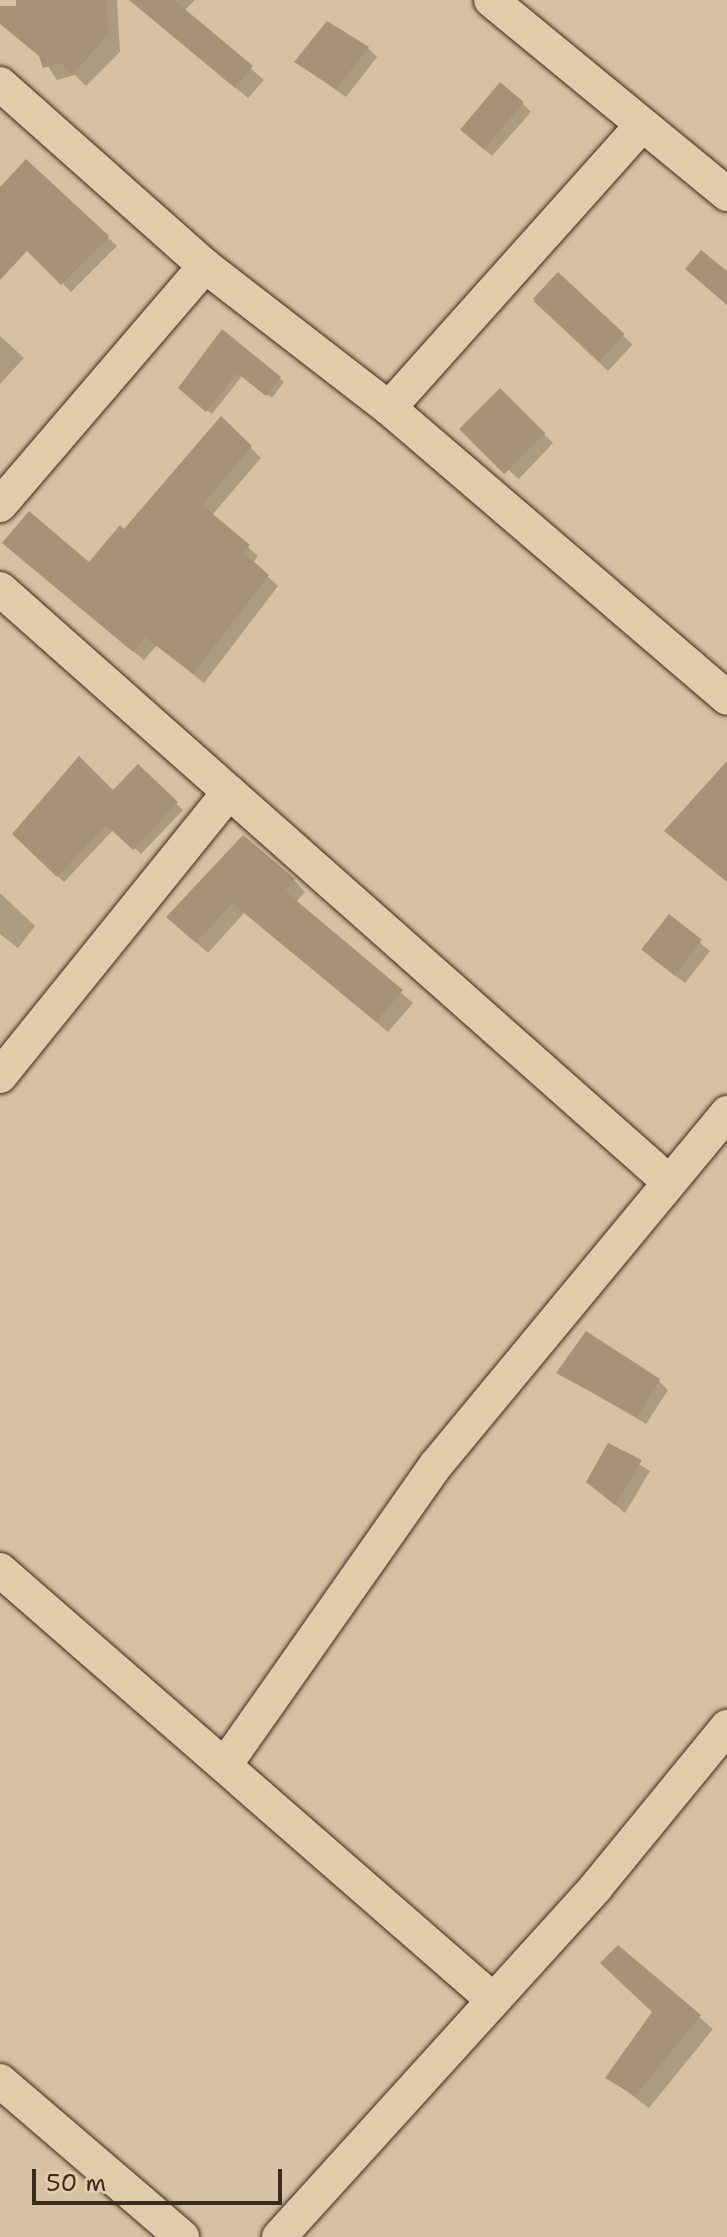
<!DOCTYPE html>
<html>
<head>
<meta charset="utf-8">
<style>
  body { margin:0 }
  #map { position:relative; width:727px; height:2237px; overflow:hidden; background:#d7c1a2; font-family:"Shantell Sans",sans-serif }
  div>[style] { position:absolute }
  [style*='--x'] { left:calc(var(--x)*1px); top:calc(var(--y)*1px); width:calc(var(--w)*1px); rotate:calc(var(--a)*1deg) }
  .shadow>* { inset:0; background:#0003; transform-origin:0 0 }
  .building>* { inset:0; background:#a69278; transform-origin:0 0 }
  .roads { filter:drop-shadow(0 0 2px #3b2a1e) drop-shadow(0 0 2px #3b2a1e) }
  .minor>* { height:34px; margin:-17px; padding:0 17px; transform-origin:17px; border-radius:17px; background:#e1cbaa }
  span { translate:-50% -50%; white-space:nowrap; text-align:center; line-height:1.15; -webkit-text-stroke:8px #e1cbaa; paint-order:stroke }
  .scale { position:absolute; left:32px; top:2169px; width:250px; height:36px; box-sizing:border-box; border:4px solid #3b2a1e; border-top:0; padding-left:10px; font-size:24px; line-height:28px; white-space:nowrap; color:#3b2a1e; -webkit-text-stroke:6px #e1cbaa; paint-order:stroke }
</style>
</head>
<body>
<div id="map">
  <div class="shadow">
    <i style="clip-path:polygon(18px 0,117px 0,120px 52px,86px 86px,75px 75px,57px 80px,41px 56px,0 21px,0 8px,17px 8px)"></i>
    <i style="clip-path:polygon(130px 0,195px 0,184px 11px,264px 80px,248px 98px)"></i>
    <i style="clip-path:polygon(368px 48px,377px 57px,346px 97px,296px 62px)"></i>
    <i style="clip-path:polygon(522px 103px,531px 112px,492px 156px,471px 138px)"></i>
    <i style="clip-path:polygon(26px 162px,117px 246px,71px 292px,0 218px,0 190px)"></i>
    <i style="left:558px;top:275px;width:102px;height:36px;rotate:43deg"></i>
    <i style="clip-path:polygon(222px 332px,284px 382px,272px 398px,242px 376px,212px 414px,181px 388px)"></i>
    <i style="clip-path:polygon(0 336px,24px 358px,0 384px)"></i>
    <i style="clip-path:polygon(500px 390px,553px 443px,519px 479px,471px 438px)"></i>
    <i style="clip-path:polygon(221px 418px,261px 458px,212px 515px,258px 556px,253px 563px,278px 586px,204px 683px,157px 645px,144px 660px,15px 553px,89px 565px,124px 532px)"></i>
    <i style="clip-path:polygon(138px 766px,183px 810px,141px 854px,114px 829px,64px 882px,14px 834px,113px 793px)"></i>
    <i style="clip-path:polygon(294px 880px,305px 892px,295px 903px,413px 1003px,388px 1032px,245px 912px,208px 953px,169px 917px)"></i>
    <i style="clip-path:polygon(0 893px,35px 926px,18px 948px,0 934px)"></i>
    <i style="clip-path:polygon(669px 917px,710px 951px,685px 983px,652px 958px)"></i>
    <i style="clip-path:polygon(559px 1373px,659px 1381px,668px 1390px,646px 1424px)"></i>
    <i style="clip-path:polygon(608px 1445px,650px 1471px,625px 1513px,598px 1490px)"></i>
    <i style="clip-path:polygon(618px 1947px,713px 2029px,649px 2108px,608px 2077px,654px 2012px)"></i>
  </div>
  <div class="building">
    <i style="clip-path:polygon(16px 0,106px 0,109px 34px,72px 75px,61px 63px,43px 68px,39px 56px,0 24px,0 6px,16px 6px)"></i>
    <i style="clip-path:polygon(129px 0,174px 0,253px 66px,235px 88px)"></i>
    <i style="clip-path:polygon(327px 21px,369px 47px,336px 89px,294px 62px)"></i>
    <i style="left:500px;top:82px;width:31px;height:62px;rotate:40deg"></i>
    <i style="clip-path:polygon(26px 159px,109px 236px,61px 285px,27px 251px,0 280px,0 187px)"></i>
    <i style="clip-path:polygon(701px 250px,727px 271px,727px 305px,685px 269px)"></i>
    <i style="left:558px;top:272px;width:91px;height:37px;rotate:43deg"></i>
    <i style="clip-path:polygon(222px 329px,281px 377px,266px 396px,237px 373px,206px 412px,178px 388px)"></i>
    <i style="left:500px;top:388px;width:64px;height:58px;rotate:45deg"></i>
    <i style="clip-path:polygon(221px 416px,252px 446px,202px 505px,250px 545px,243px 552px,269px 575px,193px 674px,145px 637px,133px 652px,2px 543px,29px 511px,89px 562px,120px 525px,124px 529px)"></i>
    <i style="clip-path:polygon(79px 756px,113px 790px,138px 764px,178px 802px,133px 850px,106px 825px,57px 877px,12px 834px)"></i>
    <i style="clip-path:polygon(727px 761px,727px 882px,664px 831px)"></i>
    <i style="clip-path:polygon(243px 835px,295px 879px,285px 891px,403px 990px,376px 1022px,232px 903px,196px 943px,166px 917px)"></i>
    <i style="left:669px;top:914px;width:42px;height:45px;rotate:38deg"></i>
    <i style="clip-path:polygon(586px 1331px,660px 1379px,637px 1417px,556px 1373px)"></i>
    <i style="clip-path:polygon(608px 1443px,642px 1460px,615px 1505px,586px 1482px)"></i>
    <i style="clip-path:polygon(618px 1945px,701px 2015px,635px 2096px,605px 2078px,652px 2012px,600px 1963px)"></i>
  </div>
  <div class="roads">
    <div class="minor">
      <i style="--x:491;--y:0;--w:306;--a:39.4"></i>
      <i style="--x:0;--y:84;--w:274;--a:41.6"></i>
      <i style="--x:205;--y:266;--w:232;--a:37.7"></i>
      <i style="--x:389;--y:408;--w:445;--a:40.6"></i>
      <i style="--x:389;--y:408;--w:377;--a:-48.2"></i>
      <i style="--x:0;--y:505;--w:315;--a:-49.4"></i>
      <i style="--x:0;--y:589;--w:893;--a:41.55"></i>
      <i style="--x:0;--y:1076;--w:365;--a:-51.1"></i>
      <i style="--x:0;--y:1570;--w:653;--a:41.09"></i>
      <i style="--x:225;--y:1765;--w:367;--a:-54.9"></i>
      <i style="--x:436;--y:1465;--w:457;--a:-50.4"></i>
      <i style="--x:0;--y:2081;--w:240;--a:40.6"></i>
      <i style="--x:279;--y:2237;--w:472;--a:-47.8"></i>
      <i style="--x:596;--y:1887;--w:207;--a:-50.7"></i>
    </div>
  </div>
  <div class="scale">50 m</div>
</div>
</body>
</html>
